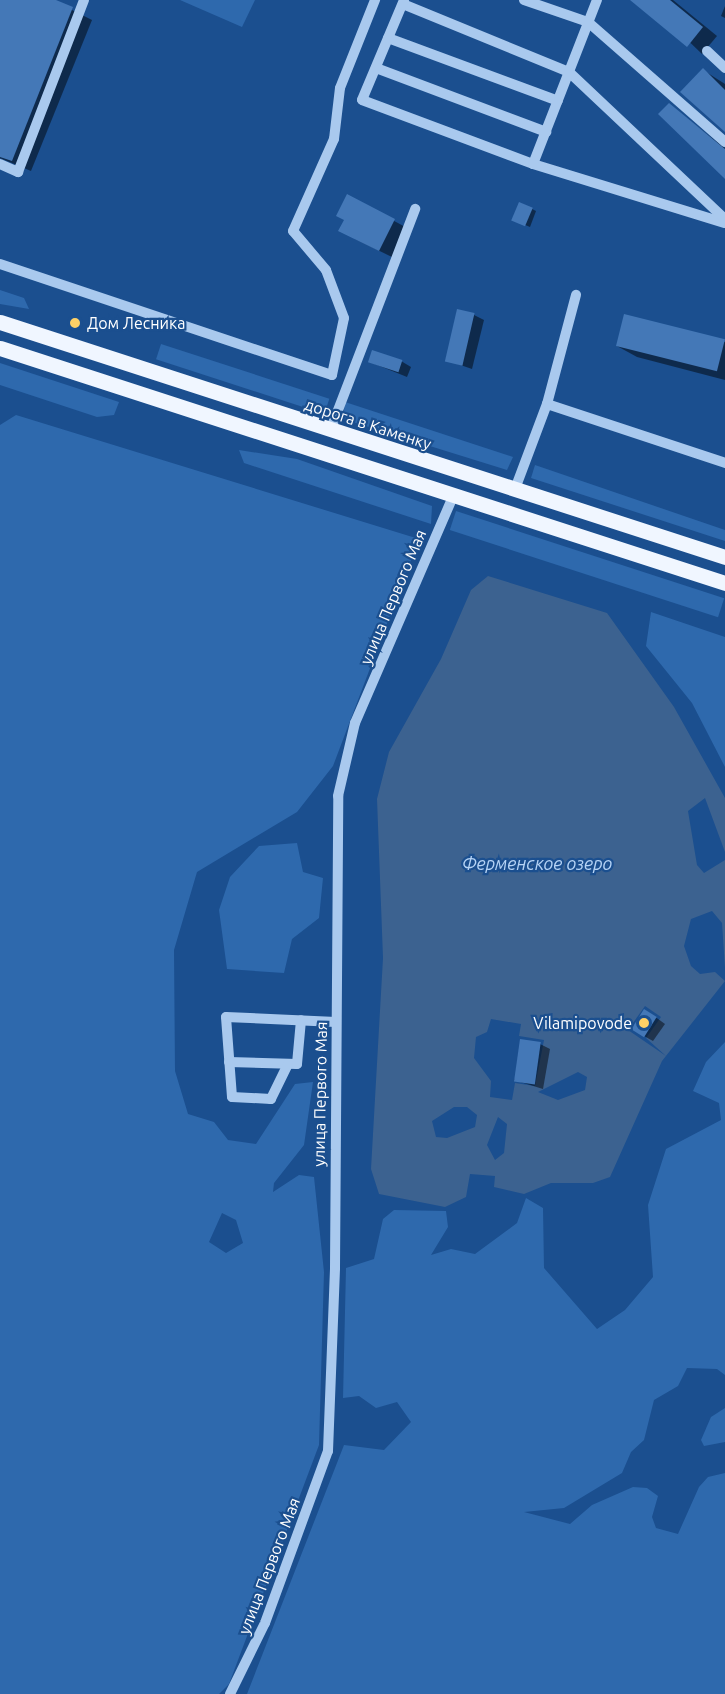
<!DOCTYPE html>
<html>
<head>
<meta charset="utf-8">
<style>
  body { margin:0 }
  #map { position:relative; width:725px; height:1694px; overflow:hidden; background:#1b4f8f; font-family:Ubuntu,sans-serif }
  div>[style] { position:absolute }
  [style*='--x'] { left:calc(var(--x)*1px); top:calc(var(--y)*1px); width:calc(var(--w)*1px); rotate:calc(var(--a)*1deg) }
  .green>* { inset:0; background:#2e69ad; transform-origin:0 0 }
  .water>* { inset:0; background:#3c6290 }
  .pier>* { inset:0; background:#1b4f8f }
  .shadow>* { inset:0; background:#0007 }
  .building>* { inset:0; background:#4478b7; transform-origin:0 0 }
  .minor>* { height:10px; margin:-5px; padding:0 5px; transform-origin:5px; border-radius:5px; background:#a9c9ee }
  .major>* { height:15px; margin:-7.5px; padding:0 7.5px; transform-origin:7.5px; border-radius:7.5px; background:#f0f6ff }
  .dots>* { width:16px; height:16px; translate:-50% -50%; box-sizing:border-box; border:3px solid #1b4f8f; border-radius:50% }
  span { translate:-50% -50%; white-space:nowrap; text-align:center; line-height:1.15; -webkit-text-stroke:4.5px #1b4f8f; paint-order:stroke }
  .poi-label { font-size:16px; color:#fff }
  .left { translate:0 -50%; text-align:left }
  .right { translate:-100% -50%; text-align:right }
  .street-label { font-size:16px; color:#fff }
  .water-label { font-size:18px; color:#b5d3f5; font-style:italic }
</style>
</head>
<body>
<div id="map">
  <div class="green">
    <i style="clip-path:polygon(180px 0,255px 0,242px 27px)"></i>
    <i style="clip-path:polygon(0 290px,24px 298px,29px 309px,0 304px)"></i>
    <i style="left:161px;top:344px;width:177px;height:16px;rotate:18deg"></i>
    <i style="clip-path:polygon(0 363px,119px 402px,114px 415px,97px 417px,0 385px)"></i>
    <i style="clip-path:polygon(345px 402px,513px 457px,507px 470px,343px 419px)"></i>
    <i style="clip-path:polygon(evenodd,16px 415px,419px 539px,333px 766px,297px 812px,197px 872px,174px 950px,175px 1071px,188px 1114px,214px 1122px,228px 1140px,256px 1144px,295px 1084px,313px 1082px,304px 1145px,274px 1183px,273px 1192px,299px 1175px,314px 1177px,324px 1272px,319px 1445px,229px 1684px,219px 1694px,0 1694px,0 425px,16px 415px,222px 1213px,236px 1220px,243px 1243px,226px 1253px,209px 1242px,222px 1213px)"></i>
    <i style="clip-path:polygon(239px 450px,297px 459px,432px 506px,431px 524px,244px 463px)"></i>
    <i style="clip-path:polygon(535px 465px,725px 530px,725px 541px,531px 478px)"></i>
    <i style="left:456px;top:511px;width:282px;height:20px;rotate:18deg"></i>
    <i style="clip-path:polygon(651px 612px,725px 637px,725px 767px,692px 703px,646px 646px)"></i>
    <i style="clip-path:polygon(297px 843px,303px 872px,323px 878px,319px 918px,292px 939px,284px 973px,227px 969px,219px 910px,230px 877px,259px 846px)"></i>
    <i style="clip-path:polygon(725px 1042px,725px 1375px,717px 1369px,687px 1368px,678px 1386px,654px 1400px,644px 1440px,631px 1452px,622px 1473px,564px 1508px,524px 1512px,570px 1524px,592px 1505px,633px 1487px,647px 1488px,658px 1496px,652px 1517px,656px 1528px,678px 1534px,699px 1487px,708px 1477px,725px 1473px,725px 1694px,247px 1694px,344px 1445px,384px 1450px,411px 1422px,397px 1402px,376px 1408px,359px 1396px,343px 1398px,346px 1268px,374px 1259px,383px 1219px,394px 1210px,446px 1211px,448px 1227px,431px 1255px,451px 1249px,475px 1254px,517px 1223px,526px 1198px,543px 1208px,544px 1268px,597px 1329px,625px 1310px,653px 1277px,648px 1205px,666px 1149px,721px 1120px,719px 1103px,693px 1091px,706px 1062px)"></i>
    <i style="clip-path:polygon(725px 1408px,725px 1442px,704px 1446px,701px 1440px,711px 1417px)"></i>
  </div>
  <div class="water">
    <i style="clip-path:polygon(evenodd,488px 576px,607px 613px,674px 707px,725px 798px,725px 852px,705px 798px,688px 811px,697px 865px,704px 873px,725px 860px,725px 968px,722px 923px,712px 911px,691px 919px,684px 946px,691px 966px,700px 974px,715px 972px,725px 981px,662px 1061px,610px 1177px,593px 1183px,551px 1183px,524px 1194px,494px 1187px,495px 1176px,470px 1174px,466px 1197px,445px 1207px,379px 1194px,371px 1169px,383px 958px,377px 799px,389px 752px,441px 659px,471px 590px,488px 576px,491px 1019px,521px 1024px,519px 1036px,544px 1040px,535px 1086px,515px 1083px,512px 1100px,490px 1097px,491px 1081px,474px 1058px,476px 1037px,487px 1032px,491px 1019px,488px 576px,578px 1072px,587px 1077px,585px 1090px,558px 1100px,538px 1092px,578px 1072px,488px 576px,454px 1107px,467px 1107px,477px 1115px,475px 1127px,447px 1138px,436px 1137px,432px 1121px,454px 1107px,488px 576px,498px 1117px,507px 1124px,504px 1153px,495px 1160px,487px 1145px,498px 1117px)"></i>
  </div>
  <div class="pier">
    <i style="clip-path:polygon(645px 1006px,661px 1017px,646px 1038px,666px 1056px,628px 1030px)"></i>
  </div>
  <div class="shadow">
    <i style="clip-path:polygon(0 0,52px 0,92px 20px,31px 171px,0 158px)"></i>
    <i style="clip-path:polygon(646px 0,673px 0,717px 36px,702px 54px)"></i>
    <i style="clip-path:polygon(725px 6px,725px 18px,721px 16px)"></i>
    <i style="clip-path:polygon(703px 70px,725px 84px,725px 130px)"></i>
    <i style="clip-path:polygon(669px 105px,725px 148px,725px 176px)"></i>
    <i style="clip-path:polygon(348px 196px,409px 229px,394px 258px,355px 239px)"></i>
    <i style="clip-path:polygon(532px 209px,536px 211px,530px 227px,518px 222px)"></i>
    <i style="clip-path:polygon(474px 315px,484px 320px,472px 369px,446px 360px)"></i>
    <i style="clip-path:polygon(725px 342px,725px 380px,637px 357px,617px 346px)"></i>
    <i style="clip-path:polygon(401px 361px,411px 367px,407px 377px,370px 362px)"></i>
    <i style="clip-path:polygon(654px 1016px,665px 1024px,653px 1041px,644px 1036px)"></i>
    <i style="clip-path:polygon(540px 1044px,550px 1049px,543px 1089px,514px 1080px)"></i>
  </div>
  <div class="building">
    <i style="clip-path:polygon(0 0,56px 0,73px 7px,12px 161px,0 157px)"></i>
    <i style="clip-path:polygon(630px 0,670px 0,703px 27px,687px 47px)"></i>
    <i style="clip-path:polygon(703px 68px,725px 90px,725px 132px,680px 92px)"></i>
    <i style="clip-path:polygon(669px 103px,725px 149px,725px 179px,658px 114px)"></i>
    <i style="clip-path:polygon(347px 194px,395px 219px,379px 251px,338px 231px,344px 220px,336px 216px)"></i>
    <i style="left:519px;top:202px;width:15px;height:20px;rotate:23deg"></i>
    <i style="left:457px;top:309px;width:18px;height:54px;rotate:13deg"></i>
    <i style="left:624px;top:314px;width:104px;height:33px;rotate:14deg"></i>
    <i style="left:372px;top:350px;width:32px;height:13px;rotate:18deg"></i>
    <i style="left:644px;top:1009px;width:15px;height:24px;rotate:32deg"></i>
    <i style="left:520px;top:1039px;width:21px;height:43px;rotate:8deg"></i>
  </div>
  <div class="minor">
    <i style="--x:404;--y:0;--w:108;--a:112.8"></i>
    <i style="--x:362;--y:100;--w:183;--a:20.5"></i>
    <i style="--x:533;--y:164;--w:201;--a:17.1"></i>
    <i style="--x:524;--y:0;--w:68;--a:19"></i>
    <i style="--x:588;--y:22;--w:182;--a:41.2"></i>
    <i style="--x:403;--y:4;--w:179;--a:22.3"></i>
    <i style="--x:569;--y:72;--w:214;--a:43.3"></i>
    <i style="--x:388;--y:38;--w:181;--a:20.3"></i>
    <i style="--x:707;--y:51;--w:25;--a:43"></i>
    <i style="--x:376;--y:68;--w:182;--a:20.6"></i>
    <i style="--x:0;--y:164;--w:20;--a:24"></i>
    <i style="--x:18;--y:172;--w:184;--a:-69"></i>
    <i style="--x:533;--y:164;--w:176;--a:-68.7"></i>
    <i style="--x:0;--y:264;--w:350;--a:18.5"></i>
    <i style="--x:332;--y:375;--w:58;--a:-78.1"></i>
    <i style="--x:344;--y:318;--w:51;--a:-110.6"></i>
    <i style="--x:326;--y:270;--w:51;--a:-130.2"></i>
    <i style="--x:293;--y:231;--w:101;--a:-66"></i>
    <i style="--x:334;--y:139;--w:51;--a:-83.3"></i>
    <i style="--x:340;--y:88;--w:95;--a:-68.3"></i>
    <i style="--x:547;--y:404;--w:188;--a:18.3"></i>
    <i style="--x:330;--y:431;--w:238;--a:-69"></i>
    <i style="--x:515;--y:489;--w:91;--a:-69.4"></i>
    <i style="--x:547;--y:404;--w:113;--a:-75.1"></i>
    <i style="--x:229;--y:1062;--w:68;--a:1.7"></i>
    <i style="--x:297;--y:1064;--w:44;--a:-84.8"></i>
    <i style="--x:288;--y:1064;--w:39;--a:116"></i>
    <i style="--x:271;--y:1099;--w:39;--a:-177"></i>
    <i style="--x:232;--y:1097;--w:80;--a:-94.3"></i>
    <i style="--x:226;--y:1017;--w:110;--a:2.6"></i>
    <i style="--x:230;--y:1694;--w:79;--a:-63.8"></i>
    <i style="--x:265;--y:1623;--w:183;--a:-69.9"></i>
    <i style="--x:328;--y:1451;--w:183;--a:-87.8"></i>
    <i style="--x:335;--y:1268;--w:472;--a:-89.6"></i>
    <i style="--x:338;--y:796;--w:75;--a:-76.9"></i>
    <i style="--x:355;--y:723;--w:247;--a:-66.6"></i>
  </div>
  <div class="major">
    <i style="--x:0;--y:322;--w:762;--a:17.96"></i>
    <i style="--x:0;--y:348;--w:762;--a:17.96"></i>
  </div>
  <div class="dots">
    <i style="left:75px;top:323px;background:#ffd166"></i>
    <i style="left:644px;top:1023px;background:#ffd166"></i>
  </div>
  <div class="poi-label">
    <span class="left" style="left:87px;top:323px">Дом Лесника</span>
    <span class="right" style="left:632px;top:1023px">Vilamipovode</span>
  </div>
  <div class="street-label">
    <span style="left:368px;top:424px;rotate:18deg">дорога в Каменку</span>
    <span style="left:393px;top:597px;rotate:-67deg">улица Первого Мая</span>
    <span style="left:320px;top:1094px;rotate:-89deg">улица Первого Мая</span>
    <span style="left:269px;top:1566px;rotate:-69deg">улица Первого Мая</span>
  </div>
  <div class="water-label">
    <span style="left:537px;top:863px">Ферменское озеро</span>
  </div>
</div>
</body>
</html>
